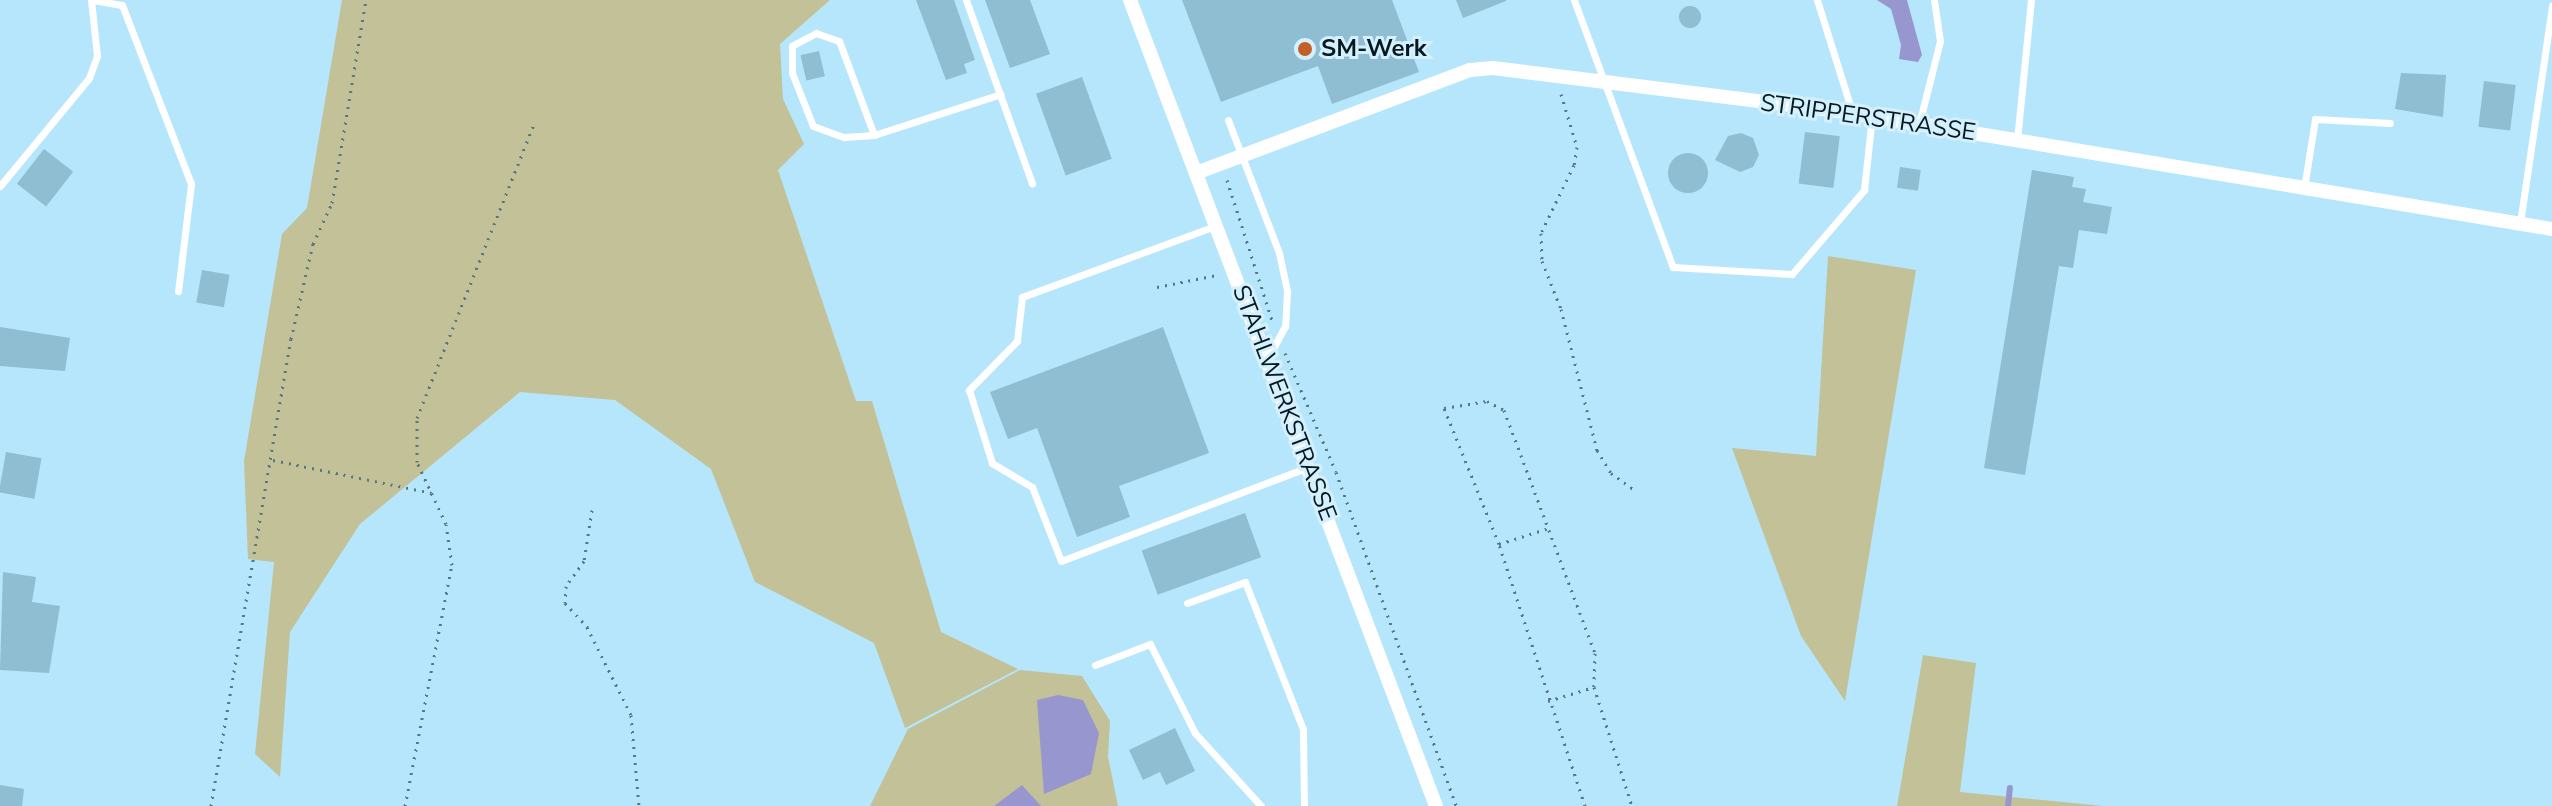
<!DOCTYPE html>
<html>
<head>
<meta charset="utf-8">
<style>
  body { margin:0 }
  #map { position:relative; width:2552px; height:806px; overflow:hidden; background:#b6e6fb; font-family:"Nunito Sans",sans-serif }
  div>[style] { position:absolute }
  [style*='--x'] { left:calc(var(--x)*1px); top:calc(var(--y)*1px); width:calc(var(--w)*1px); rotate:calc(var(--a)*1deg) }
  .green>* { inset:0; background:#c2c197 }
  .water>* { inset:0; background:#9896cf }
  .stream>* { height:6px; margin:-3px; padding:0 3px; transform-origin:3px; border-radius:3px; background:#9896cf }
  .building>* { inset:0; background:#8fbdd1; transform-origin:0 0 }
  .round { border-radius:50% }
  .path>* { height:3px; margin-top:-1.5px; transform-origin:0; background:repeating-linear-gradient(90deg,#567784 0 2px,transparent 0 8px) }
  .lane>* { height:7px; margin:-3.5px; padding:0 3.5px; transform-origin:3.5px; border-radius:3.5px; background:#fff }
  .street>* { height:14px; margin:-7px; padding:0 7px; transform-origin:7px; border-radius:7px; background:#fff }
  .dots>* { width:22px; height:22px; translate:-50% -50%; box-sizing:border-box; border:4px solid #d4f0fc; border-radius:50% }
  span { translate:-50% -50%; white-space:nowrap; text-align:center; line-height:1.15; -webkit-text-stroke:6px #d4f0fc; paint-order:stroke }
  .poi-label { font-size:24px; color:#061920; font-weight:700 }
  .left { translate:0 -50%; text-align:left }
  .street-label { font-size:24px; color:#061920 }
</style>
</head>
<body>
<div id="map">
  <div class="green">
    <i style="clip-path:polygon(342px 0,830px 0,780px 44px,783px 99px,804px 144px,778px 170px,856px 401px,872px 401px,941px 632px,1018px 669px,905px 728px,874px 643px,755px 582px,711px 469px,615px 400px,520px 392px,360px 524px,290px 632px,280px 777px,255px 754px,274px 562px,248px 559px,244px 461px,282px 234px,307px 208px)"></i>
    <i style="clip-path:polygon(1828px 256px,1916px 270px,1845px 701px,1801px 636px,1732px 448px,1816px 456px)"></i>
    <i style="clip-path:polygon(1923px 655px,1976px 663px,1960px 792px,2103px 806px,1897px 806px)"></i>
    <i style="clip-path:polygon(1020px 670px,1082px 676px,1110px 721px,1108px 757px,1118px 806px,870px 806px,908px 729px)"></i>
  </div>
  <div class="water">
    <i style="clip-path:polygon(1877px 0,1907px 0,1922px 55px,1918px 62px,1899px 59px,1901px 45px,1891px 9px)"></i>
    <i style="clip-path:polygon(1058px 695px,1083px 700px,1099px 733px,1091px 774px,1044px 794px,1037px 700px)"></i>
    <i style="clip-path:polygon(1022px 785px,1041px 806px,994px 806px)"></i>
  </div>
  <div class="stream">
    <i style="--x:2008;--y:806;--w:18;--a:-84"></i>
  </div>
  <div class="building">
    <i style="clip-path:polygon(916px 0,954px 0,975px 60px,964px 64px,967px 73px,946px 80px)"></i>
    <i style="clip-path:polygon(985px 0,1030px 0,1050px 54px,1010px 68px)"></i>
    <i style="clip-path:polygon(1182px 0,1392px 0,1419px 72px,1332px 104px,1318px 66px,1221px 102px)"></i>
    <i style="clip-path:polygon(1456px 0,1506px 0,1506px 1px,1463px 18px)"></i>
    <i class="round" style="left:1679px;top:6px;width:22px;height:22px"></i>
    <i style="left:819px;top:51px;width:26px;height:19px;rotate:77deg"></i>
    <i style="clip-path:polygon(2401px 73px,2446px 75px,2443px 117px,2395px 109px)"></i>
    <i style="left:1082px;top:77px;width:87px;height:49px;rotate:70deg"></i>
    <i style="left:2484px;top:81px;width:32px;height:46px;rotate:7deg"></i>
    <i style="left:1805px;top:132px;width:35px;height:52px;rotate:7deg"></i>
    <i style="clip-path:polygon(1741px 133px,1753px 138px,1759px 155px,1753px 167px,1740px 172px,1715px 160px,1728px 136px)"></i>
    <i style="left:44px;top:149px;width:37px;height:44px;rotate:38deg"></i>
    <i class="round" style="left:1668px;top:153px;width:40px;height:40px"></i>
    <i style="left:1900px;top:167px;width:21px;height:21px;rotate:8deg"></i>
    <i style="clip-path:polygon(2032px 170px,2074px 177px,2072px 187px,2086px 189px,2083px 202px,2112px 207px,2107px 234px,2079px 230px,2073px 268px,2059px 266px,2025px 475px,1984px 468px)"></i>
    <i style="left:202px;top:270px;width:28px;height:33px;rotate:10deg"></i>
    <i style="clip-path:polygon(0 327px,70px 338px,65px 371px,0 366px)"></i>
    <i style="clip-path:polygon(1163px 327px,1209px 453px,1119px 486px,1130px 517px,1077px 537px,1037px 428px,1008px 439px,990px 392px)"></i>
    <i style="left:6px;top:452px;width:36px;height:41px;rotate:10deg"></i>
    <i style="left:1245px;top:513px;width:47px;height:110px;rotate:70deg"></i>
    <i style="clip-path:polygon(3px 572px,36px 577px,32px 602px,60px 606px,49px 673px,0 670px)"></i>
    <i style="clip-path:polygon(1175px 728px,1195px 771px,1166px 785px,1160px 772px,1143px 780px,1129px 750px)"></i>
    <i style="clip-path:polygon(0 785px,24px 789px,22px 806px,0 806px)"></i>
  </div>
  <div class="path">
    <i style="--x:1561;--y:94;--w:55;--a:73.2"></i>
    <i style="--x:1577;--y:147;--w:18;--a:99"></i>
    <i style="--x:1574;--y:165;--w:76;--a:115.9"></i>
    <i style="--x:1541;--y:233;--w:28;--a:88"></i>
    <i style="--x:1542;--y:261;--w:52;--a:68.4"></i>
    <i style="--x:1561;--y:309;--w:146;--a:75.7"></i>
    <i style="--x:1597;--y:450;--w:27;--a:59"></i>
    <i style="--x:1611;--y:473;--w:27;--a:36"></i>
    <i style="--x:1227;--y:180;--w:147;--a:72.2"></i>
    <i style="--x:1157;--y:287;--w:61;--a:-11.3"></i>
    <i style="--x:1285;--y:353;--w:129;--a:66.8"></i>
    <i style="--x:1336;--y:472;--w:355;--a:70.2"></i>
    <i style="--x:273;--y:460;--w:162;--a:11.7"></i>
    <i style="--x:592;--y:510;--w:52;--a:98.9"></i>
    <i style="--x:584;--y:561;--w:31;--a:126"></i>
    <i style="--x:566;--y:586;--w:17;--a:93"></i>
    <i style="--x:565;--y:603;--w:33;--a:47"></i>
    <i style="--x:587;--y:627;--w:98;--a:63.4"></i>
    <i style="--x:631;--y:715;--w:91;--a:85"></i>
    <i style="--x:1499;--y:544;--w:52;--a:-17.7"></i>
    <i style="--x:1548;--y:701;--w:48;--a:-16.9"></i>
    <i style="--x:211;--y:806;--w:474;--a:-80.3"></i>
    <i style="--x:291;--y:339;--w:98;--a:-77"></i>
    <i style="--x:313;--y:244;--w:45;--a:-65.1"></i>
    <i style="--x:332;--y:203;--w:206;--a:-80.5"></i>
    <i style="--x:405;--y:806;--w:246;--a:-79"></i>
    <i style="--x:452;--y:565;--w:41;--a:-98.3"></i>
    <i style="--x:446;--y:524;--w:68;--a:-115.1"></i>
    <i style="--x:417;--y:462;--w:44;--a:-90"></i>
    <i style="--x:417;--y:418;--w:319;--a:-68.3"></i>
    <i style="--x:1585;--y:806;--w:276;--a:-108.2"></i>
    <i style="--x:1499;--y:544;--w:147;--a:-112"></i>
    <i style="--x:1444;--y:408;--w:44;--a:-9.2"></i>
    <i style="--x:1487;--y:401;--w:19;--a:28"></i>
    <i style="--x:1504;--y:410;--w:259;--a:69.5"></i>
    <i style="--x:1595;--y:653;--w:34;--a:92"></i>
    <i style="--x:1594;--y:687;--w:125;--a:72.3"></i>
  </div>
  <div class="lane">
    <i style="--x:93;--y:0;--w:29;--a:10"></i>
    <i style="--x:122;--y:5;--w:192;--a:68.9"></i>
    <i style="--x:191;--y:184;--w:108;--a:96.9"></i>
    <i style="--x:966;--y:0;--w:195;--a:70.2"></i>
    <i style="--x:1574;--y:0;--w:285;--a:69.7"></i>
    <i style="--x:1673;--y:267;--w:119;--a:3.4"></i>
    <i style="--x:1792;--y:274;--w:111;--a:-49.4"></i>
    <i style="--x:1864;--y:190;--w:74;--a:-83.8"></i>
    <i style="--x:1817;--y:0;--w:117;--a:72.6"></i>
    <i style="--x:1228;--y:120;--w:142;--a:69"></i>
    <i style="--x:1279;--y:253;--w:40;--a:78"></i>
    <i style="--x:1287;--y:292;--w:34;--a:93"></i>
    <i style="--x:1285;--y:326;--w:36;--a:118"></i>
    <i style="--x:1919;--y:124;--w:86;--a:-75.8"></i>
    <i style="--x:1940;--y:41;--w:41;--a:-98.3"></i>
    <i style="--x:874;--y:135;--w:100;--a:-110.4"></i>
    <i style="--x:839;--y:41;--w:24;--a:-161"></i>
    <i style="--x:816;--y:33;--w:27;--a:152"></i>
    <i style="--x:792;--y:46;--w:27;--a:90"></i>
    <i style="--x:792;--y:73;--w:57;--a:68.4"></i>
    <i style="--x:813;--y:126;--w:33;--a:20"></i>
    <i style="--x:844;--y:137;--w:30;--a:-4"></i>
    <i style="--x:874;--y:135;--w:133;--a:-17.9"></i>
    <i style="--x:2017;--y:140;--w:141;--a:-84.3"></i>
    <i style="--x:0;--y:186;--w:140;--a:-50.5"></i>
    <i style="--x:89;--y:78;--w:23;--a:-70"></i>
    <i style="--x:97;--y:56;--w:56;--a:-96.1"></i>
    <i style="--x:2304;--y:188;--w:70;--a:-80.9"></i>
    <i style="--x:2315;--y:119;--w:75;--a:3.1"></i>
    <i style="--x:2520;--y:223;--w:220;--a:-81.6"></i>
    <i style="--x:1215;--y:226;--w:206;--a:159.8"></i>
    <i style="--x:1022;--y:297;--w:44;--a:96.5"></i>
    <i style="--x:1017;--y:341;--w:69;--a:134.4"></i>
    <i style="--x:969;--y:390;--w:77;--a:72.5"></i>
    <i style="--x:992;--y:463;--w:47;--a:31"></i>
    <i style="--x:1032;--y:487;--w:79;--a:68.6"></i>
    <i style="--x:1061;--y:561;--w:265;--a:-20.8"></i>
    <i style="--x:1187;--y:603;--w:62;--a:-19.9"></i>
    <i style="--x:1245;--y:582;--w:158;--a:68.5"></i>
    <i style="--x:1303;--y:729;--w:77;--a:89.3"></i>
    <i style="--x:1095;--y:665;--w:59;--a:-20.9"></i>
    <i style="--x:1150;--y:644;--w:100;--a:63.2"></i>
    <i style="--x:1195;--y:733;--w:98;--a:47.9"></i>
  </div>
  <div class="street">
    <i style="--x:1130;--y:0;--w:862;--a:69.21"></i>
    <i style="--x:1196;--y:173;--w:293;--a:-20.6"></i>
    <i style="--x:1470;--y:70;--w:23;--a:-5"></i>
    <i style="--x:1493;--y:68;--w:362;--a:7.1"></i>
    <i style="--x:1852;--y:113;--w:710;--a:9.41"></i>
  </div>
  <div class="dots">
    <i style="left:1305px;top:49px;background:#c45f2a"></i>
  </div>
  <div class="poi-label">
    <span class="left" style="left:1321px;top:49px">SM-Werk</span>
  </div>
  <div class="street-label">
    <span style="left:1868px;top:118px;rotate:8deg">STRIPPERSTRASSE</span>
    <span style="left:1284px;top:403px;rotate:69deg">STAHLWERKSTRASSE</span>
  </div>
</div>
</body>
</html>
